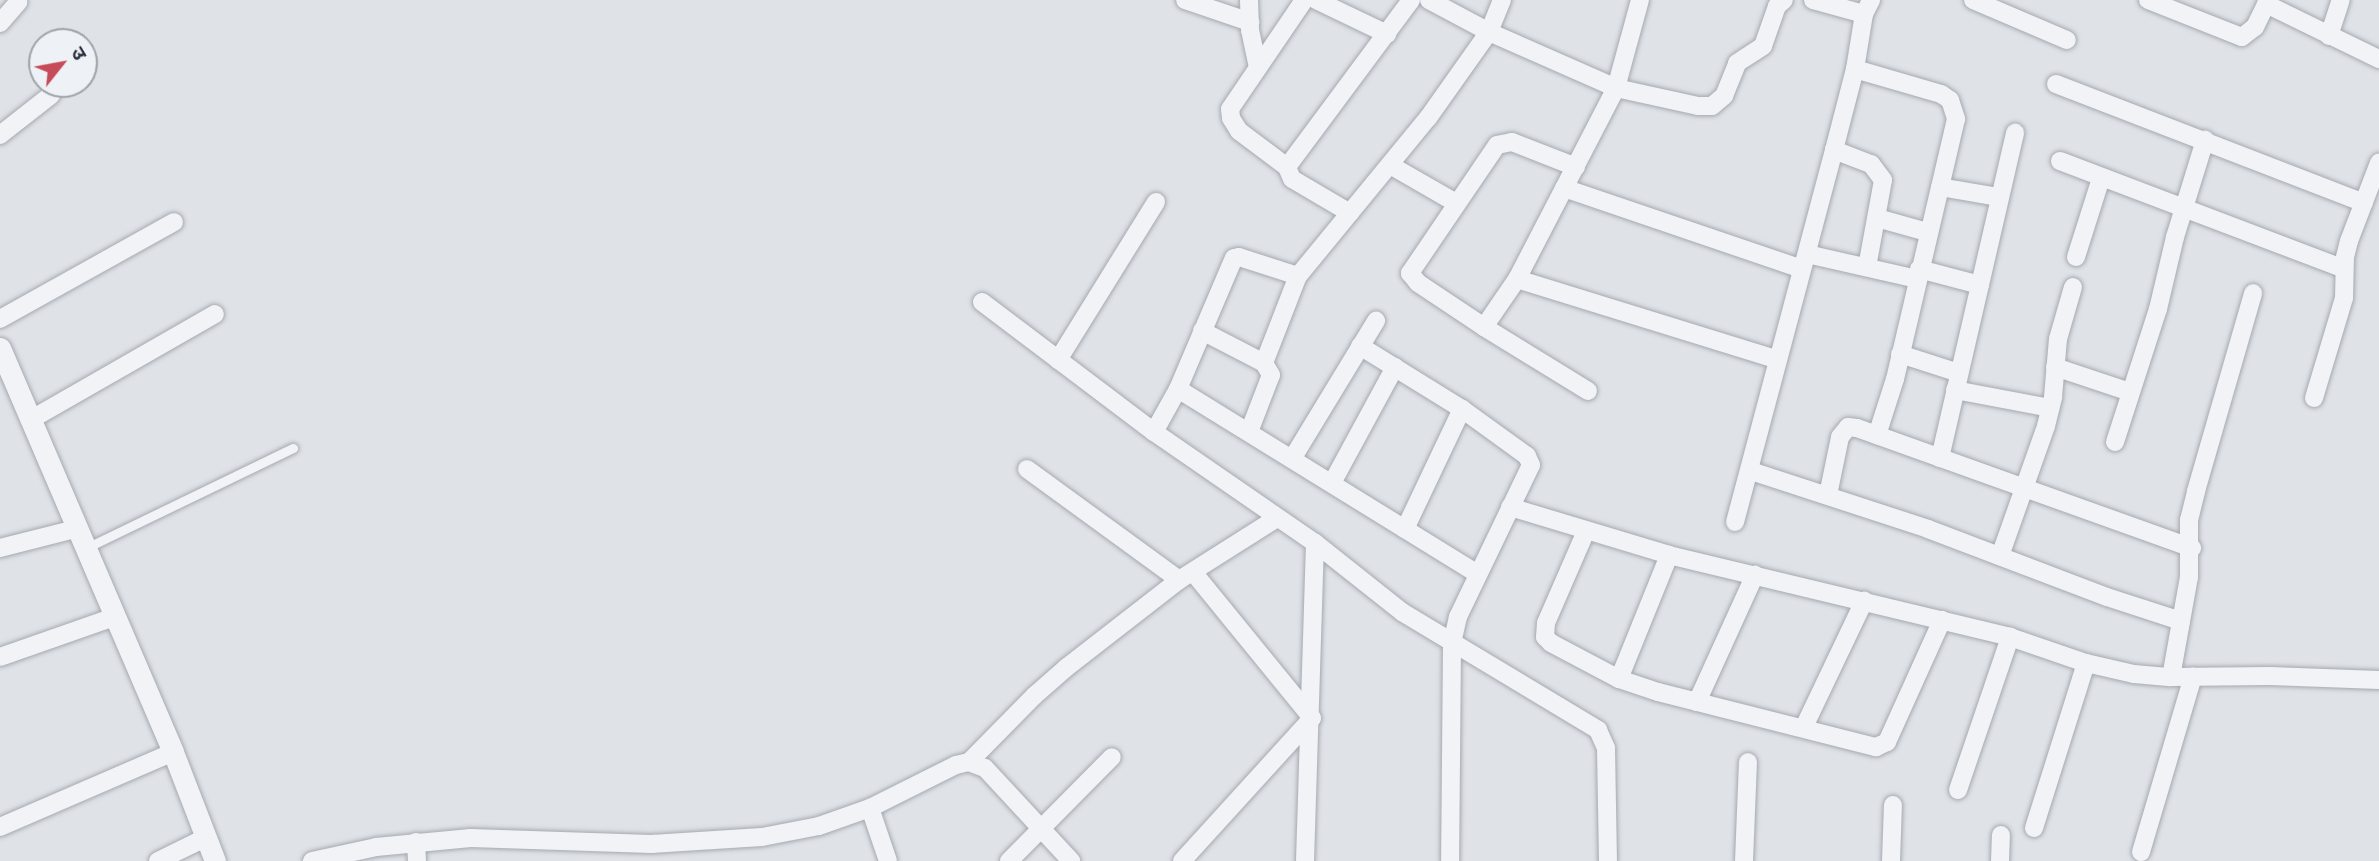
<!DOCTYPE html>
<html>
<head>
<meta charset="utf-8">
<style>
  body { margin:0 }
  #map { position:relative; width:2379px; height:861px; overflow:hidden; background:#dfe2e7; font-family:"PT Sans","Noto Sans Devanagari",sans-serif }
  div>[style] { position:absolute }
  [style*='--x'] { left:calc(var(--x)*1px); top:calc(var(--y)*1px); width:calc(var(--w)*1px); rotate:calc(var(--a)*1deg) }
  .roads { filter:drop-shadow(0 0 2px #a5a9b1) drop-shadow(0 0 2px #a5a9b1) }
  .service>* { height:9px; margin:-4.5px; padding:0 4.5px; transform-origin:4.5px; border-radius:4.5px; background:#f1f3f6 }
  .minor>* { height:18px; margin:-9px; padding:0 9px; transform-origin:9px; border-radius:9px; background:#f1f3f6 }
  .tertiary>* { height:21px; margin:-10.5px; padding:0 10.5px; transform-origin:10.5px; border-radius:10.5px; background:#f1f3f6 }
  span { translate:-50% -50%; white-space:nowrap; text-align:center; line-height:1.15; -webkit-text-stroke:5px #eef1f5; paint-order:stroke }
  .north { position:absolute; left:28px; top:28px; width:70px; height:70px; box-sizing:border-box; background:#eef1f5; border:2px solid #9fa3ab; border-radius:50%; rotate:59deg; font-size:19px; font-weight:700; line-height:28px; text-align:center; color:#292f3d }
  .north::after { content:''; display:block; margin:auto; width:24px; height:32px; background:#c64a58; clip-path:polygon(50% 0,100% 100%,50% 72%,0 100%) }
</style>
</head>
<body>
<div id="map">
  <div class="roads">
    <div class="service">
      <i style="--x:86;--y:548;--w:230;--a:-25.8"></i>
    </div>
    <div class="minor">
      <i style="--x:1185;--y:0;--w:69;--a:18.7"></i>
      <i style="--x:1249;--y:0;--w:30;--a:88"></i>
      <i style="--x:1250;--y:30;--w:38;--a:78"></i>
      <i style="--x:1316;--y:0;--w:79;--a:25.6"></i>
      <i style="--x:1429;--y:0;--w:68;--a:28.1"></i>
      <i style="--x:1489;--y:32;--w:139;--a:23.8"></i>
      <i style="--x:1616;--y:88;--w:84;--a:12.4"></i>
      <i style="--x:1698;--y:106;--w:14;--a:0"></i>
      <i style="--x:1712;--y:106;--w:16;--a:-40"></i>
      <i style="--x:1724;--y:96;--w:35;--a:-68"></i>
      <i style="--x:1737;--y:63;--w:31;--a:-33"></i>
      <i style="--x:1763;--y:46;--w:42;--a:-70.7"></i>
      <i style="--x:1777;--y:6;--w:9;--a:-41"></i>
      <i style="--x:1640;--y:0;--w:91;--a:105.3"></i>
      <i style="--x:1616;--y:88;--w:215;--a:117.4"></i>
      <i style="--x:1517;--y:279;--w:273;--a:17.2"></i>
      <i style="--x:1813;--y:0;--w:53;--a:15.4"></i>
      <i style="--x:1973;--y:0;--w:102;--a:23.1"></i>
      <i style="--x:2148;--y:0;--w:101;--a:21.5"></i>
      <i style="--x:2242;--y:37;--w:16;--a:-38"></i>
      <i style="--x:2255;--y:27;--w:30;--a:-64"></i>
      <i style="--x:2266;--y:4;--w:126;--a:26"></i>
      <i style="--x:0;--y:23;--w:28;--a:-49"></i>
      <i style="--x:2329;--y:36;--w:38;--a:-72"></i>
      <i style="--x:1855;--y:69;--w:90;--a:16.2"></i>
      <i style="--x:1941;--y:94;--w:11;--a:34"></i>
      <i style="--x:1950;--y:100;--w:20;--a:72"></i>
      <i style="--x:1956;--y:119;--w:267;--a:103.2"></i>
      <i style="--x:1895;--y:379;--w:59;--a:107.8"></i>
      <i style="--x:2056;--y:84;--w:330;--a:21.1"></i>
      <i style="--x:0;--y:135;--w:65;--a:-38.1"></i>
      <i style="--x:1834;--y:150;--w:40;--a:21"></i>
      <i style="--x:1871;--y:164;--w:20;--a:53"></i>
      <i style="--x:1883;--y:180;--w:88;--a:100.4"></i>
      <i style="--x:2060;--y:161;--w:304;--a:20.8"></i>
      <i style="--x:1390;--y:165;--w:76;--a:29.9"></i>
      <i style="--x:1287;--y:167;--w:60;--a:-143.1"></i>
      <i style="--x:1239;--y:131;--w:15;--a:-122"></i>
      <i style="--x:1231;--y:118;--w:9;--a:-96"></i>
      <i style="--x:1230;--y:109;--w:132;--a:-55.8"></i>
      <i style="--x:1576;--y:167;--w:69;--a:-158.7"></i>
      <i style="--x:1512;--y:142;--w:15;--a:169"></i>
      <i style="--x:1497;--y:145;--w:155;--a:124.2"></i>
      <i style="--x:1410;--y:273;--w:13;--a:51"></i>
      <i style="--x:1418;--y:283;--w:79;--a:33.7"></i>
      <i style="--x:1484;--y:327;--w:122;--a:31.6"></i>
      <i style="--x:1940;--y:187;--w:60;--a:9.6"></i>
      <i style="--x:1564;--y:188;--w:251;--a:18.8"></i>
      <i style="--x:1350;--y:213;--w:67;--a:-149.6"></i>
      <i style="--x:1292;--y:179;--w:13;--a:-113"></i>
      <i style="--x:1287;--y:167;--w:208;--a:-53.4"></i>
      <i style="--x:1877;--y:218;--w:52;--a:15.6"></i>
      <i style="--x:1807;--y:254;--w:113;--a:12.8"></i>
      <i style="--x:2076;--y:257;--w:83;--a:-72.4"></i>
      <i style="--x:1919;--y:269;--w:63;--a:14.7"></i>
      <i style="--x:982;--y:302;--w:216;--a:37.1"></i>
      <i style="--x:1154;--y:432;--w:196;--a:34.6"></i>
      <i style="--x:1315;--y:543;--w:318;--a:91.8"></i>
      <i style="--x:0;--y:319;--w:199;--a:-29.1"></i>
      <i style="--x:1484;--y:327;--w:58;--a:-55.5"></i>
      <i style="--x:1202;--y:331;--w:70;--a:27.3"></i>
      <i style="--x:1360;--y:346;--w:120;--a:31.7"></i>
      <i style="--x:1462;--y:409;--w:80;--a:35.9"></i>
      <i style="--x:1527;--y:456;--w:10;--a:66"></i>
      <i style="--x:1531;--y:465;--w:169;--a:115.7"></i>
      <i style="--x:1458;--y:617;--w:28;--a:103"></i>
      <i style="--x:1452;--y:644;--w:217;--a:90.5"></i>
      <i style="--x:1900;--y:354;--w:62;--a:17.9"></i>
      <i style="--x:1058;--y:360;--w:186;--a:-58.2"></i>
      <i style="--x:2055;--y:367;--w:79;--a:18.4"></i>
      <i style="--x:1178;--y:389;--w:352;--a:31.7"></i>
      <i style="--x:1955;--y:390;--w:97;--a:10.7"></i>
      <i style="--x:2314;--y:398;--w:104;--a:-73.3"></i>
      <i style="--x:2344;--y:298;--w:41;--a:-88.6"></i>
      <i style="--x:2345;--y:257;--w:16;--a:-76"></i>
      <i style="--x:2349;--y:241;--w:84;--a:-69"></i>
      <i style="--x:30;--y:420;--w:213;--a:-29.8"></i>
      <i style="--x:1154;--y:432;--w:49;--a:-60.8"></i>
      <i style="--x:1178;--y:389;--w:142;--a:-66.9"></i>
      <i style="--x:1234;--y:258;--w:5;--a:-11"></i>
      <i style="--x:1239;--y:257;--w:62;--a:17.9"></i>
      <i style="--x:1249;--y:432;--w:61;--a:-68.9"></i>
      <i style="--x:1271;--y:375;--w:14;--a:-120"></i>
      <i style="--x:1264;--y:363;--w:93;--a:-68.7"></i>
      <i style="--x:1298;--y:276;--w:205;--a:-50.6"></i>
      <i style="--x:1428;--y:118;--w:105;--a:-54.7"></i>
      <i style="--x:1489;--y:32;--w:35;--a:-68"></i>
      <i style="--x:2115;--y:442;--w:140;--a:-72.1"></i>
      <i style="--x:2158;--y:309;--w:74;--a:-76.7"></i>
      <i style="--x:2175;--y:237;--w:102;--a:-72.8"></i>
      <i style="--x:1940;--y:458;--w:334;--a:-77"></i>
      <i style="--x:1292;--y:459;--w:162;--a:-58.7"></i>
      <i style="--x:1027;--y:469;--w:188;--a:36.1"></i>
      <i style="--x:1751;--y:471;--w:186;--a:18.1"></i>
      <i style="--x:1928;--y:529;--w:191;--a:20.8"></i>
      <i style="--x:2107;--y:597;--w:78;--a:18"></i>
      <i style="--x:1332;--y:483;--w:132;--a:-61.5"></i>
      <i style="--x:1828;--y:495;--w:59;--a:-78.3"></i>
      <i style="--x:1840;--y:437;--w:13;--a:-51"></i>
      <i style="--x:1848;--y:427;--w:9;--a:6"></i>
      <i style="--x:1857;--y:428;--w:356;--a:19.7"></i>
      <i style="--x:1510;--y:507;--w:166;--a:16.8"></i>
      <i style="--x:1669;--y:555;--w:351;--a:13.5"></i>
      <i style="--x:2010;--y:637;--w:80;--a:18.9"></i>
      <i style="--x:2086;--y:663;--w:49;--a:12.9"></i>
      <i style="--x:2134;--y:674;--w:37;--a:5"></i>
      <i style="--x:2171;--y:677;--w:99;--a:-0.6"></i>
      <i style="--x:2270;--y:676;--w:109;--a:2.1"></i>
      <i style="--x:1735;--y:522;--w:385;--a:-75.1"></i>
      <i style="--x:1834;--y:150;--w:84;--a:-75.5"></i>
      <i style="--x:1855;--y:69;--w:56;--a:-80.7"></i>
      <i style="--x:1864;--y:14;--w:16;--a:-63"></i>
      <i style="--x:1405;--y:529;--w:133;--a:-64.6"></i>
      <i style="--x:1586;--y:531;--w:100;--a:113.5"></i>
      <i style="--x:1546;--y:623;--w:14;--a:94"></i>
      <i style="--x:1545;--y:637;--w:8;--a:45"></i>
      <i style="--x:1551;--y:643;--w:77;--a:27.9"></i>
      <i style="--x:1619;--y:679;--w:41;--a:18.4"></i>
      <i style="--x:1658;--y:692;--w:225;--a:14.2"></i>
      <i style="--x:1876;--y:747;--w:12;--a:-24"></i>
      <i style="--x:1887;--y:742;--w:134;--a:-65.7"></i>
      <i style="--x:1315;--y:543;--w:111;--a:38.4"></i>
      <i style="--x:1402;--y:612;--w:229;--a:31"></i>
      <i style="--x:1598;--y:730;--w:20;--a:66"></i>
      <i style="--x:1606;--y:748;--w:113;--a:89"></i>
      <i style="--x:0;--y:548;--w:77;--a:-14.2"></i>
      <i style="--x:2000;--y:556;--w:138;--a:-70.5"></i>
      <i style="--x:2046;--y:426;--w:30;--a:-76"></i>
      <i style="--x:2053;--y:397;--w:58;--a:-85.1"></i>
      <i style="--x:2058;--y:339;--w:54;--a:-73.9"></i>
      <i style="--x:0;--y:657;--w:121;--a:-19.3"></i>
      <i style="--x:2171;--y:677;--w:102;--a:-79.8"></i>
      <i style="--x:2189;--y:577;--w:57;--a:-90"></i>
      <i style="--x:2189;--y:520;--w:30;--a:-76"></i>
      <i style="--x:2196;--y:491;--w:206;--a:-73.9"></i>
      <i style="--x:1619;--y:679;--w:134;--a:-68"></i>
      <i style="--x:1697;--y:702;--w:140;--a:-65.5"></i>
      <i style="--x:1804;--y:727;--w:140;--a:-64.5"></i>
      <i style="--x:969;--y:762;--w:93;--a:-45.4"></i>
      <i style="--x:1034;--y:696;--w:44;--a:-41.3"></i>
      <i style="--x:1067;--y:667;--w:142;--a:-37.8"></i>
      <i style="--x:1179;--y:580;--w:116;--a:-32.3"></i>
      <i style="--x:1958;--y:790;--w:162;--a:-71.2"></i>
      <i style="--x:870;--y:808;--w:56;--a:71.2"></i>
      <i style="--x:0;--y:827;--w:189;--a:-23.4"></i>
      <i style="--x:2034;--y:828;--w:173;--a:-72.5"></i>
      <i style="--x:416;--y:842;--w:19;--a:87"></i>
      <i style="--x:2141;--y:852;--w:183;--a:-73.5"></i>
      <i style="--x:158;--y:861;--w:52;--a:-26.1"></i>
      <i style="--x:312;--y:861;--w:66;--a:-12.3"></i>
      <i style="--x:376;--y:847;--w:95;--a:-5.4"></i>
      <i style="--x:471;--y:838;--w:180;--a:1.9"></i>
      <i style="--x:651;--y:844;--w:111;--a:-3.6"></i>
      <i style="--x:762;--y:837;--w:58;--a:-10.9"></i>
      <i style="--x:819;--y:826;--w:54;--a:-19.4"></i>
      <i style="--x:870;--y:808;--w:96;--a:-26.6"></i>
      <i style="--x:956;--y:765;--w:13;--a:-13"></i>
      <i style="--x:969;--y:762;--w:17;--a:21"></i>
      <i style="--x:985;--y:768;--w:127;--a:47.2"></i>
      <i style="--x:1009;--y:861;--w:146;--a:-45.3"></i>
      <i style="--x:1182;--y:861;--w:193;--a:-47.7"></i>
      <i style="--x:1312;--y:718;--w:188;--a:-129.2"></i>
      <i style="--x:1744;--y:861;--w:99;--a:-87.7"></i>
      <i style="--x:1891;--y:861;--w:56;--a:-88"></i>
      <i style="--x:2000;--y:861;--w:26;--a:-88"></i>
    </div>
    <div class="tertiary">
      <i style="--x:0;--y:348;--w:439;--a:66.8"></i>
      <i style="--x:173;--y:752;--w:117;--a:68.9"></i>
    </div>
  </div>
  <div class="north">उ</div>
</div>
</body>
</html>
